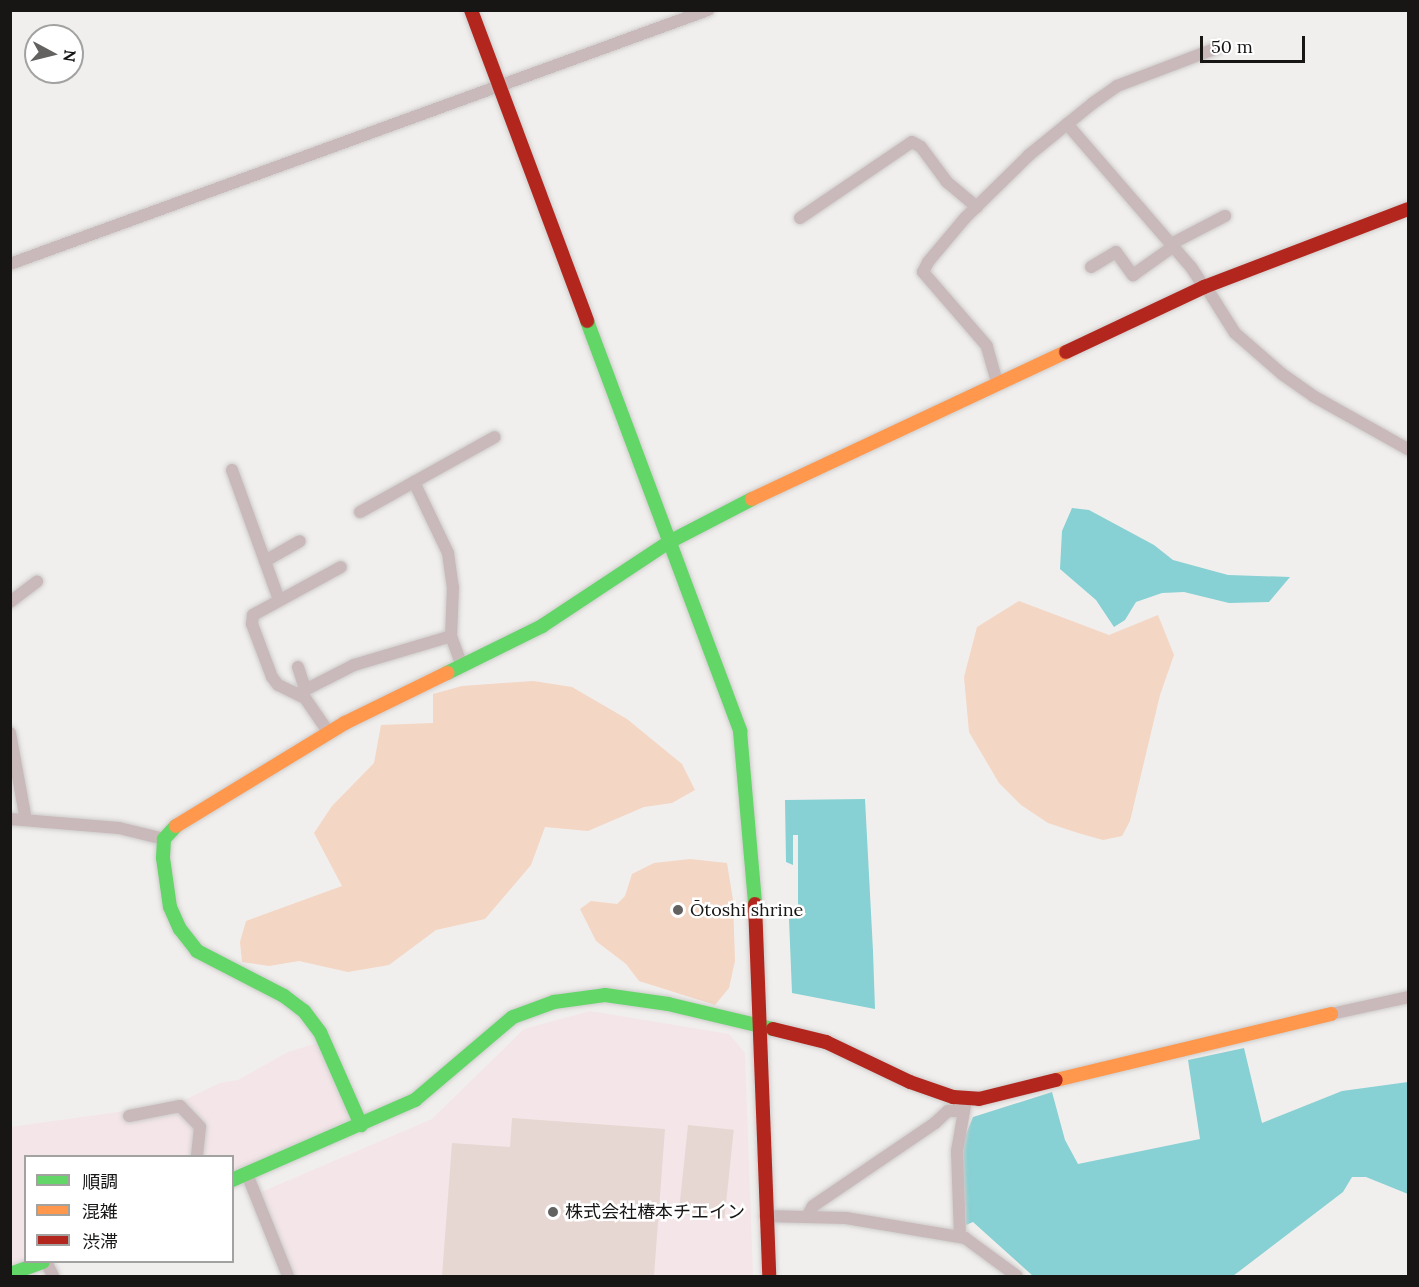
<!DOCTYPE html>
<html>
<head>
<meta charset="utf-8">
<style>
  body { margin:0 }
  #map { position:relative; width:1419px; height:1287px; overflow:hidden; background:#f1efed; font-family:Lora,"Noto Sans JP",serif }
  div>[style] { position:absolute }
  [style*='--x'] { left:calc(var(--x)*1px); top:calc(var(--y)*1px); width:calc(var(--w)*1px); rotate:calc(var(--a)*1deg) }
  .industrial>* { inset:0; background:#f4e5e8 }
  .green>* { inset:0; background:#f3d6c4 }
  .water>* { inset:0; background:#87d0d3 }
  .building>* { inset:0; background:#e7d7d2; transform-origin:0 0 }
  .roads { filter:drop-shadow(0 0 2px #cdcccb) drop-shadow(0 0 2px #cdcccb) }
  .street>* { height:12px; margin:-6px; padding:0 6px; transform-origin:6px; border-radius:6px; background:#cab9bb }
  .fast>* { height:14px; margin:-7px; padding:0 7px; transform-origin:7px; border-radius:7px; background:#63d668 }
  .slow>* { height:14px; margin:-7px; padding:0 7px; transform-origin:7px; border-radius:7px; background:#ff974d }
  .jam>* { height:14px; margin:-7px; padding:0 7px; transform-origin:7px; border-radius:7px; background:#b3261e }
  .dots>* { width:16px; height:16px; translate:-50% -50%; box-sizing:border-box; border:3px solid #fff; border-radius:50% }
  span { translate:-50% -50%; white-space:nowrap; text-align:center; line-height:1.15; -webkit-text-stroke:5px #fff; paint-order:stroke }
  .poi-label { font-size:18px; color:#171615 }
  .left { translate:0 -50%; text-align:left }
  .frame { position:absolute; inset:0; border:12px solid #171615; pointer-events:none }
  .legend { position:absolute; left:24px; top:1155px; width:210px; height:108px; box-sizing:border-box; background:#fff; border:2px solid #a2a2a1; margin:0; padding:8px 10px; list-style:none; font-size:18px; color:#171615 }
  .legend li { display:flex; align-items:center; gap:12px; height:30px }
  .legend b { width:30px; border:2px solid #a2a2a1 }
  .north { position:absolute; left:24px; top:24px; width:60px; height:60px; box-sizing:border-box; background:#fff; border:2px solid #a2a2a1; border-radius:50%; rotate:97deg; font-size:16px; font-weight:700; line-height:24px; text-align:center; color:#171615 }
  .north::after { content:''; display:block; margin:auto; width:21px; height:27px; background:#636261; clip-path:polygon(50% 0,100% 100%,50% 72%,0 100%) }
  .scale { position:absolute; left:1200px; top:36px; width:105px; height:27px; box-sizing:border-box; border:3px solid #171615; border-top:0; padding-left:8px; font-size:18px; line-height:21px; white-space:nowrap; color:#171615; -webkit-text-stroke:4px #fff; paint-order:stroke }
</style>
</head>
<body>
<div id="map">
  <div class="industrial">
    <i style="clip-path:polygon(590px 1011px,729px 1034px,745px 1053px,753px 1276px,294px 1276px,259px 1193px,432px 1119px,524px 1029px)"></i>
    <i style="clip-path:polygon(324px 1041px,350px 1120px,233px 1172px,232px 1156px,26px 1156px,26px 1262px,31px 1262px,39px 1276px,11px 1276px,10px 1127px,176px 1104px,220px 1083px,238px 1080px,288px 1052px)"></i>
  </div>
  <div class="green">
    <i style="clip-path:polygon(1019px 601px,1109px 635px,1158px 615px,1174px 655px,1160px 695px,1130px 821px,1122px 836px,1103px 840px,1078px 833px,1048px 823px,1021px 805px,999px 783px,969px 732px,964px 677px,977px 627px)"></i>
    <i style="clip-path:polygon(533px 681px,572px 687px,627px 719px,682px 764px,695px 790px,672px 803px,644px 807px,588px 831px,545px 827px,531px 865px,485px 919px,436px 930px,389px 965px,348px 972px,299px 961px,269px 966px,242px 962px,240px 942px,246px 921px,342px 886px,314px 833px,332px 806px,374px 763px,381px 725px,433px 723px,433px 694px,462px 686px)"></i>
    <i style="clip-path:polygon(690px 859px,727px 863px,733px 900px,735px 961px,729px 988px,715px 1005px,639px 981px,626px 964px,596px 941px,580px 909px,591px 901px,617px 904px,625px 896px,632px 874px,654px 863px)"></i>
  </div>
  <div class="water">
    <i style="clip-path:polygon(1072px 508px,1089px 510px,1154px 545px,1173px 560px,1228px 575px,1290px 577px,1269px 602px,1229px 603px,1184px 592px,1162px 593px,1136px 602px,1125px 620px,1114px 627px,1096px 600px,1060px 569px,1062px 531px)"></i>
    <i style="clip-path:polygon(865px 799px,873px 951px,875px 1009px,792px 993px,789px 919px,798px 915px,798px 835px,793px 835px,793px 865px,786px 862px,785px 800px)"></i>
    <i style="clip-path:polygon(1244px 1048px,1262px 1123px,1342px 1091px,1408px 1082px,1408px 1194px,1366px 1177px,1352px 1177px,1343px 1192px,1233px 1276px,1033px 1276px,973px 1222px,966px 1225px,962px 1144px,973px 1117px,1052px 1092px,1065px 1140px,1078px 1164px,1200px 1139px,1188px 1060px)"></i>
  </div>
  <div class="building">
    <i style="clip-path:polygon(512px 1118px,665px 1129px,654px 1276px,442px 1276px,452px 1143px,510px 1147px)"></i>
    <i style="left:688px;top:1125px;width:46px;height:89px;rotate:6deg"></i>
  </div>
  <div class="roads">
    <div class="street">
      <i style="--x:1067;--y:124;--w:189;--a:49.1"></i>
      <i style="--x:1191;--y:267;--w:24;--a:57"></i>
      <i style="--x:800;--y:218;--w:135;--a:-34.2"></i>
      <i style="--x:912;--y:142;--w:10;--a:29"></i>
      <i style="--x:921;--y:147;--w:44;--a:53.4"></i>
      <i style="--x:947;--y:182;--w:39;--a:40"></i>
      <i style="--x:1171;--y:244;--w:61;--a:-27.4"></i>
      <i style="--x:10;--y:264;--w:743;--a:-20"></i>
      <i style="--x:1091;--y:267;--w:29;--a:-31"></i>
      <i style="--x:1116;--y:252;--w:29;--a:54"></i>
      <i style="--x:1133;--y:275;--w:50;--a:-35.3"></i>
      <i style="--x:1206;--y:287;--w:54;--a:57.8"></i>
      <i style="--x:1235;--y:333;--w:62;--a:41.1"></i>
      <i style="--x:1282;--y:374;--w:38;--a:35"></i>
      <i style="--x:1313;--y:396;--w:109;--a:29.2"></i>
      <i style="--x:997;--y:382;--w:37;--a:-106"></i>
      <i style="--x:987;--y:346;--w:98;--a:-130.9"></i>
      <i style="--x:923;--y:272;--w:11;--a:-63"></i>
      <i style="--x:928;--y:262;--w:57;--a:-49.9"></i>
      <i style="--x:965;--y:218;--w:90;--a:-44.5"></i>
      <i style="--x:1029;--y:155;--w:82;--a:-39.1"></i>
      <i style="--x:1093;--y:103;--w:29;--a:-35"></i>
      <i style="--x:1117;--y:86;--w:107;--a:-20.8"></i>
      <i style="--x:232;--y:470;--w:138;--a:70.1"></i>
      <i style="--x:414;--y:482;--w:79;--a:64.4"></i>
      <i style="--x:448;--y:553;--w:34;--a:82"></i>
      <i style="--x:453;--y:587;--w:49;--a:92.3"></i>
      <i style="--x:451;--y:636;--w:32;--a:70"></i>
      <i style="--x:360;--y:512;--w:154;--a:-29.1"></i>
      <i style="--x:265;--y:561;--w:40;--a:-29.7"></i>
      <i style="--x:10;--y:602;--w:34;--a:-37"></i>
      <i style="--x:298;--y:667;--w:23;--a:72"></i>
      <i style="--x:299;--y:693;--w:62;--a:-27"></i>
      <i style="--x:354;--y:665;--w:101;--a:-16.6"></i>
      <i style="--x:10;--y:733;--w:88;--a:79.6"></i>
      <i style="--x:329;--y:733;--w:42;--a:-124.4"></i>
      <i style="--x:305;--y:698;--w:30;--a:-154"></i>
      <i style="--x:278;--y:685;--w:10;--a:-127"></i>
      <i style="--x:272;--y:677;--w:57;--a:-110.7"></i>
      <i style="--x:252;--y:624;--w:9;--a:-84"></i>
      <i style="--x:253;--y:615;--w:100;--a:-28.6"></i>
      <i style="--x:10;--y:819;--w:109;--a:4.7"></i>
      <i style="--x:119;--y:828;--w:46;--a:13.7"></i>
      <i style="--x:1331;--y:1014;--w:79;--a:-12.4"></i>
      <i style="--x:129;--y:1116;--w:52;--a:-11.1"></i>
      <i style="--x:180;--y:1106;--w:29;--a:46"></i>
      <i style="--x:200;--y:1127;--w:29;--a:96"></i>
      <i style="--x:247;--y:1174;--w:110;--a:68.1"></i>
      <i style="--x:808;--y:1215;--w:10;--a:-61"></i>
      <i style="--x:813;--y:1206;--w:148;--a:-34.2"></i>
      <i style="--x:935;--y:1123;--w:18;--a:-43"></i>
      <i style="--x:948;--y:1111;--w:15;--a:0"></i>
      <i style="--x:765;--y:1216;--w:81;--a:1.4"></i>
      <i style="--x:846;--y:1218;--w:121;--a:9.5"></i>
      <i style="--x:965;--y:1238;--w:64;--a:36.2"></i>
      <i style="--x:960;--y:1237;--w:86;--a:-92"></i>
      <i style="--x:957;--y:1151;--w:47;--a:-80.1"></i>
      <i style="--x:46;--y:1262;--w:16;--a:63"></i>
    </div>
    <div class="fast">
      <i style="--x:587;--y:321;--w:438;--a:69.5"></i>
      <i style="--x:740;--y:731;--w:174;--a:85"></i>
      <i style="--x:447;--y:673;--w:106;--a:-26.3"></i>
      <i style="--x:542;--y:626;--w:152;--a:-33.5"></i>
      <i style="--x:669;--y:542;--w:93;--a:-27.4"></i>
      <i style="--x:176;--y:826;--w:18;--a:133"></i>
      <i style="--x:164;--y:839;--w:19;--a:93"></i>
      <i style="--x:163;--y:858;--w:49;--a:81.9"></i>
      <i style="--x:170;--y:907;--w:24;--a:66"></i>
      <i style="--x:180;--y:929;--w:28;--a:52"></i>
      <i style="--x:197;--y:951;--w:98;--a:27.3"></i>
      <i style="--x:284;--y:996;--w:25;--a:37"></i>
      <i style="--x:304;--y:1011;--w:26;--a:53"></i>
      <i style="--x:320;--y:1032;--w:102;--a:66.2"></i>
      <i style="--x:232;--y:1180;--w:200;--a:-23.6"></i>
      <i style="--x:415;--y:1100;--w:128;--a:-40.3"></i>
      <i style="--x:513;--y:1017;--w:44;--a:-20.1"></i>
      <i style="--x:554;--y:1002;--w:51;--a:-7.8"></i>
      <i style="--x:605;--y:995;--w:64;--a:8.1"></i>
      <i style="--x:668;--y:1004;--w:108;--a:13.4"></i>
      <i style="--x:10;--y:1274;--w:35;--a:-20"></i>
    </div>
    <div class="slow">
      <i style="--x:752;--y:499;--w:347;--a:-25.1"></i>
      <i style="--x:176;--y:826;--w:198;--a:-31.4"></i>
      <i style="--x:345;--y:723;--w:114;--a:-26.1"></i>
      <i style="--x:1056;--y:1080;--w:283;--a:-13.5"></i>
    </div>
    <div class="jam">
      <i style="--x:471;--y:10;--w:332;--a:69.5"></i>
      <i style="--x:1066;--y:352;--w:153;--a:-25.2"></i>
      <i style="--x:1204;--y:287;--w:218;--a:-20.9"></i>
      <i style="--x:755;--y:904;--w:372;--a:87.8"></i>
      <i style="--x:773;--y:1029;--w:55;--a:13.8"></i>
      <i style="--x:826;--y:1042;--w:93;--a:25.5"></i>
      <i style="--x:910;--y:1082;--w:46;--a:19.2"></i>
      <i style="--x:953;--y:1097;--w:26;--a:4"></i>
      <i style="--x:979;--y:1099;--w:79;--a:-13.9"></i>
    </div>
  </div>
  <div class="dots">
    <i style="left:678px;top:910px;background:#636261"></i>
    <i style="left:553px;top:1212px;background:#636261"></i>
  </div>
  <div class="poi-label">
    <span class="left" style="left:690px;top:910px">Ōtoshi shrine</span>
    <span class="left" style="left:565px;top:1212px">株式会社椿本チエイン</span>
  </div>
  <div class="frame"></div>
  <ul class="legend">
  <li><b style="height:8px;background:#63d668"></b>順調</li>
  <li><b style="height:8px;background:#ff974d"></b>混雑</li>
  <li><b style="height:8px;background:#b3261e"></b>渋滞</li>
  </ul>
  <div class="north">N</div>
  <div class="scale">50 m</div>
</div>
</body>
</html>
